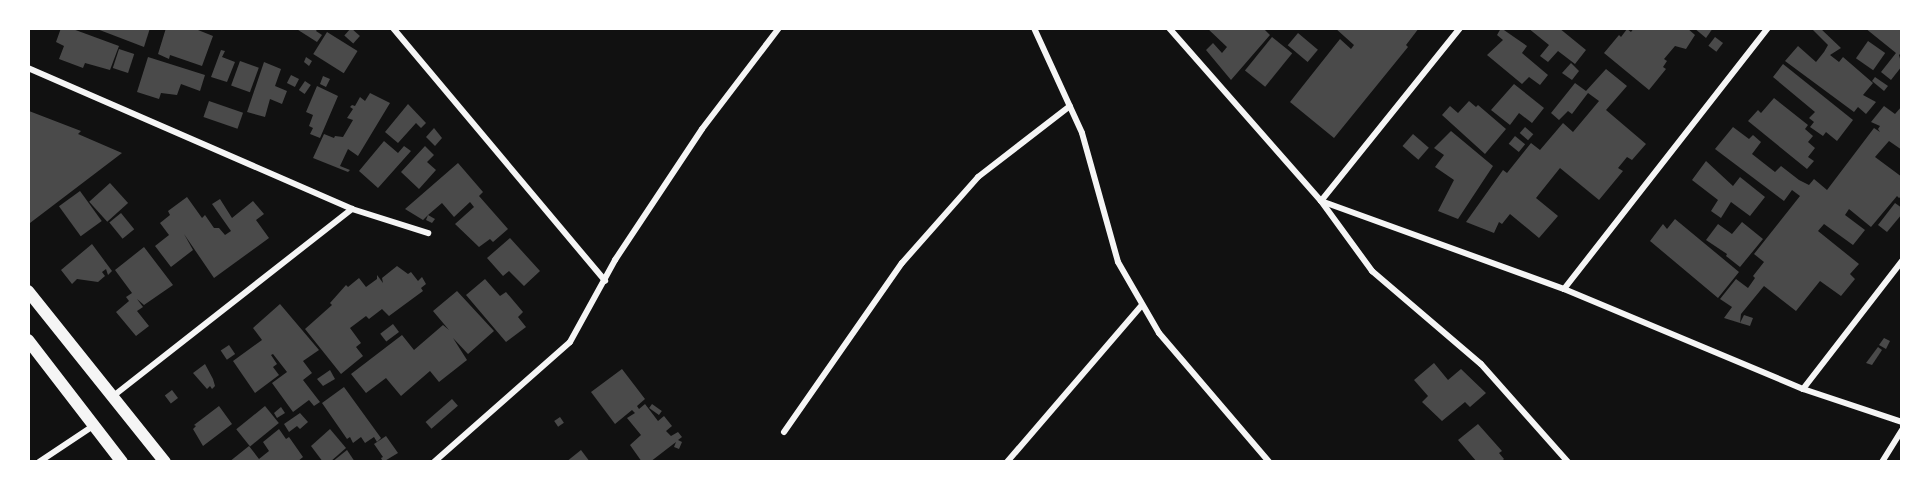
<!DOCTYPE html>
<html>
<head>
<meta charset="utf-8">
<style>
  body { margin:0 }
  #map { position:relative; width:1930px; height:490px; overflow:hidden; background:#111; font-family:"Work Sans",sans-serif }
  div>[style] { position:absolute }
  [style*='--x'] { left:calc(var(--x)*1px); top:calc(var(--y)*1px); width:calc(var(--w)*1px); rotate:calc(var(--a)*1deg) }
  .building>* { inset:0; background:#4a4a4a; transform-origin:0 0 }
  .minor>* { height:6px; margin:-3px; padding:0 3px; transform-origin:3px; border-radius:3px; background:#f5f5f5 }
  .secondary>* { height:12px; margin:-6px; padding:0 6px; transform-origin:6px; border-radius:6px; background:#f5f5f5 }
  span { translate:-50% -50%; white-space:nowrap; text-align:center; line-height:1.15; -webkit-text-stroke:4.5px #fff; paint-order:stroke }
  .frame { position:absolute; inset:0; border:30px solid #fff; pointer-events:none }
</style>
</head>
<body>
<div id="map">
  <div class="building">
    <i style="clip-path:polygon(61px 28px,70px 28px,119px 46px,110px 70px,85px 63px,83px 68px,59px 59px,64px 46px,56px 42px)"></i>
    <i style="clip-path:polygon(150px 28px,144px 47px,97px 29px,98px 28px)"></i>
    <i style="clip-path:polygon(166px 28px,193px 28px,213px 36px,202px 66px,170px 55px,169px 59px,158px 54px)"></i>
    <i style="clip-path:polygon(295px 28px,318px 28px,316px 31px,322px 35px,317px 42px)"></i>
    <i style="left:351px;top:28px;width:12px;height:10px;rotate:42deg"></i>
    <i style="clip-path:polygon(1207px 28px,1263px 28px,1270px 35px,1231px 80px,1206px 50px,1213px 43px,1222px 53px,1227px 47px)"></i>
    <i style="clip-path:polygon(1335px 28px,1419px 28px,1406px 45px,1408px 47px,1334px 138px,1290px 102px,1340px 39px,1351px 49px,1354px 45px)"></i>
    <i style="clip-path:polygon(1501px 28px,1527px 46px,1522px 53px,1548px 75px,1540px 85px,1529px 77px,1522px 84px,1487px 55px,1503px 40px,1497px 35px)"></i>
    <i style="clip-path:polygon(1528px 28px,1559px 28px,1586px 50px,1575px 64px,1558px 51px,1548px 62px,1540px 56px,1549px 45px)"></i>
    <i style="clip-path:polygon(1634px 28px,1687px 28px,1695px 35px,1686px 49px,1675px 46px,1664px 59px,1667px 61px,1663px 67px,1666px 69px,1649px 90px,1604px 53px,1619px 35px,1621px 37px,1627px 29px,1631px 32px)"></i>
    <i style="clip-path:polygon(1694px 28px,1713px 28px,1706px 38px)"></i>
    <i style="clip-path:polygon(1811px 28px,1820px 28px,1841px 48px,1830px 55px,1839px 62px,1843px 57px,1873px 83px,1863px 95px,1876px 102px,1866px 114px,1858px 107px,1854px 112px,1785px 61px,1798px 46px,1816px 62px,1824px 52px,1828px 45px)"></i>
    <i style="clip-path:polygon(1865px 28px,1902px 28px,1902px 52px,1899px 55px,1902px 66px,1891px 80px,1881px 72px,1896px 53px)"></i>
    <i style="left:327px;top:32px;width:36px;height:26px;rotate:32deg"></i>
    <i style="left:1298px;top:33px;width:26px;height:16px;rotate:40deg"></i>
    <i style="left:1272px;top:37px;width:26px;height:43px;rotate:39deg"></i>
    <i style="left:1715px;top:37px;width:10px;height:11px;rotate:37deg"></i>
    <i style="left:1868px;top:41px;width:21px;height:21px;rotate:35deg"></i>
    <i style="left:119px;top:49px;width:16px;height:20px;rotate:18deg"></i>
    <i style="clip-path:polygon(221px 50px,225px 51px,222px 57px,235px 62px,227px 82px,211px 77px)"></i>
    <i style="clip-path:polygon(148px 57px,205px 75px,200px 91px,181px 84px,177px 95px,161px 93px,159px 99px,137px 92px)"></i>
    <i style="clip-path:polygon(306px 57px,312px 61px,309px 66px,304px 62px)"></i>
    <i style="left:240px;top:61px;width:20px;height:26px;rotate:20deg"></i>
    <i style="clip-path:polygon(264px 62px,281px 69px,275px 86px,287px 91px,282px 104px,270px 99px,265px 117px,247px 112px)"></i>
    <i style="clip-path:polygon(1571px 63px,1579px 71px,1572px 80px,1562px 73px)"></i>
    <i style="clip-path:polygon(1783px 64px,1853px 120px,1837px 141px,1826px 132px,1823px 136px,1810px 127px,1814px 122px,1809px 118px,1815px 112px,1773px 77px)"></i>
    <i style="clip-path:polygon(1606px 69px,1627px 86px,1606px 110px,1646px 144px,1632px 160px,1627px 157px,1618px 168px,1623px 171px,1599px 200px,1560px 168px,1536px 198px,1558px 216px,1539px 238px,1510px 214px,1502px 224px,1499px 222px,1494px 233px,1466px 222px,1503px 170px,1507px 173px,1531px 143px,1540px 150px,1563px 123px,1573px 132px,1599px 101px,1588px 93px,1572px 114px,1568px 111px,1559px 120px,1551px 113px,1575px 83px,1586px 91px)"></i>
    <i style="left:291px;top:75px;width:9px;height:9px;rotate:27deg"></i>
    <i style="clip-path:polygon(323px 76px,330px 79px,326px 87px,320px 84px)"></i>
    <i style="clip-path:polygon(1875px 77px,1888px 86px,1884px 91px,1872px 81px)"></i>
    <i style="left:305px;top:81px;width:7px;height:11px;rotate:34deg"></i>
    <i style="clip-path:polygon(1514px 84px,1544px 108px,1532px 123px,1519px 113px,1510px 125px,1491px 110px)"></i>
    <i style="clip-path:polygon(317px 86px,338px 96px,320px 138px,310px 134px,313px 128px,309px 126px,313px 115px,306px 112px)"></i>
    <i style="clip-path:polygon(370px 93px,390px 103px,358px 156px,348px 149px,340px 166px,350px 170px,348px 172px,313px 158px,324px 134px,334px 138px,335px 136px,343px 137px,353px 120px,347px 118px,353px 109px,350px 107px,352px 105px,355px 106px,360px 97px,365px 101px)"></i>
    <i style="clip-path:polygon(1774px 98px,1808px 125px,1805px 129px,1813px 136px,1808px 142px,1815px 148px,1808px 157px,1814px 161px,1807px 169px,1748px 121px,1758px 110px,1761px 113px)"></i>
    <i style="left:209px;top:101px;width:36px;height:17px;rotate:19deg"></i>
    <i style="clip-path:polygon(1469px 101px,1476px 107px,1478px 105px,1506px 129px,1485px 154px,1442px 115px,1450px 106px,1458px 113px)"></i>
    <i style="clip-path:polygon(408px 104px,426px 123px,421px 128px,416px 123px,398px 143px,385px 132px)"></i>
    <i style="clip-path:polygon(1884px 106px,1895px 114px,1902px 106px,1902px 150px,1889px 141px,1875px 157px,1902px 177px,1902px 196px,1899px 198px,1897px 196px,1871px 227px,1849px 209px,1845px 215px,1865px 230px,1853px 245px,1824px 224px,1818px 231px,1859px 264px,1850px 274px,1855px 279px,1841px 296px,1820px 281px,1796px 311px,1764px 286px,1741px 314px,1740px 323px,1744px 315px,1753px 318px,1750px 326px,1740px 323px,1724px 318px,1732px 307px,1720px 299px,1736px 279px,1748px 288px,1755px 278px,1753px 276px,1764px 262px,1754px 254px,1800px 196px,1792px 190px,1784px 201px,1715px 149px,1733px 127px,1749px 139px,1753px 135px,1761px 142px,1752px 154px,1775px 172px,1781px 166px,1799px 180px,1809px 185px,1814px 179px,1827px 190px,1874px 128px,1880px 132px,1878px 129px,1880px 126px,1871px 122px)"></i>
    <i style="clip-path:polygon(29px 111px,81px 131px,78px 134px,122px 153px,30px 223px)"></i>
    <i style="left:1525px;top:127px;width:11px;height:8px;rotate:41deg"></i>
    <i style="clip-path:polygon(434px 128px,442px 138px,435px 146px,426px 137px)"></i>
    <i style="clip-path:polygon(1451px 131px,1493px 166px,1458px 219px,1438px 211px,1454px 180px,1435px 167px,1444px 155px,1434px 148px)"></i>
    <i style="left:1413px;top:134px;width:21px;height:16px;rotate:41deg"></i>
    <i style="left:1515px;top:136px;width:13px;height:10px;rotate:39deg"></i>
    <i style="clip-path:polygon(384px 141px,398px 153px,404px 146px,411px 151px,378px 188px,359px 171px)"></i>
    <i style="clip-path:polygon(425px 146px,434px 155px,427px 162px,436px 170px,419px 189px,401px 172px)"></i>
    <i style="clip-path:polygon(1706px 161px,1733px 186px,1740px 177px,1765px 197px,1750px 216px,1731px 202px,1721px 218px,1711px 211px,1718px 200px,1692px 180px)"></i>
    <i style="clip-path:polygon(458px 163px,483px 192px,479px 196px,508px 229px,493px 242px,490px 239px,479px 247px,455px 224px,474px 207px,470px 202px,454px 217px,442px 203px,428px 215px,435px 219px,432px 223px,426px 220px,428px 215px,423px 220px,405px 209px)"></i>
    <i style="left:110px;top:183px;width:27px;height:28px;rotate:48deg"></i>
    <i style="left:80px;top:191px;width:37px;height:26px;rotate:54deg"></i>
    <i style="clip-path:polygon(187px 197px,202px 218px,205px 215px,214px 228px,219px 228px,225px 235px,231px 231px,212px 204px,220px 199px,232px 218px,253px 201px,264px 214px,256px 220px,269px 238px,214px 278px,184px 234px,193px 250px,171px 267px,155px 246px,169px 235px,160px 223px,170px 215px,168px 211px)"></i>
    <i style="clip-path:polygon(1895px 203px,1902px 208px,1902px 214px,1887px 232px,1878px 225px)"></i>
    <i style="left:121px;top:213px;width:21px;height:15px;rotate:51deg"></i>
    <i style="clip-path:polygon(1675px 219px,1739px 272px,1718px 298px,1650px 241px,1663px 224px,1667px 229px)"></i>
    <i style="clip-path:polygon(1742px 222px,1763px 239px,1740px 267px,1726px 256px,1727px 254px,1706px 240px,1718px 224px,1732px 234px)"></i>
    <i style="clip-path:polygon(510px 238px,540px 271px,524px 286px,509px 271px,503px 276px,487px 258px)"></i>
    <i style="clip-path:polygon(92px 244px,112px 271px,108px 275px,106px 269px,102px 272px,105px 276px,98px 282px,77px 279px,72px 284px,61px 270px)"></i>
    <i style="clip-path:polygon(144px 247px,173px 285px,144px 305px,137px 299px,143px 307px,137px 311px,149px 326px,136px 336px,116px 312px,129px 301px,126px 297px,132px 293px,115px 270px)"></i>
    <i style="clip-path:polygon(397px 266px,408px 274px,411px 272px,418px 281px,422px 277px,426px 284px,421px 288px,423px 291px,389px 316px,382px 309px,369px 319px,366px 316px,350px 328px,361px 343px,356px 347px,363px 356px,341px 374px,305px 329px,332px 305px,330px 303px,346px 285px,348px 287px,359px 278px,366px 287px,377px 279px,377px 275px,383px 283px,382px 278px)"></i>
    <i style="clip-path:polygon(485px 279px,500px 296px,506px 292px,523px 312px,518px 317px,526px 327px,506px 342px,466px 295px)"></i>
    <i style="clip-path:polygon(457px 291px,494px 331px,468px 354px,453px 338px,467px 360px,439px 382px,430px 371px,401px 396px,386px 378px,366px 393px,351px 374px,402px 335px,414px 350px,443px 325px,449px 330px,433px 311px)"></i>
    <i style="clip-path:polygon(280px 304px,319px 350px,303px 361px,312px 373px,303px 380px,320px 402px,314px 406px,309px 400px,293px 412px,272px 383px,287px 372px,273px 354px,271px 355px,277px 364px,273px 367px,279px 375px,255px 393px,233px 361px,262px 340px,253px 328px)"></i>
    <i style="left:393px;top:324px;width:10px;height:16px;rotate:53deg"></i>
    <i style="clip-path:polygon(1884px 338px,1890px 341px,1886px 349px,1879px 345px)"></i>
    <i style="left:229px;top:345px;width:11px;height:10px;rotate:56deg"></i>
    <i style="clip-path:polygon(1878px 347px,1882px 350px,1872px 365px,1866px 363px)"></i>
    <i style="clip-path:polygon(1434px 363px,1448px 380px,1461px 369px,1486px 393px,1470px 407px,1465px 402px,1442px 421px,1422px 402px,1428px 396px,1414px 380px)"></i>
    <i style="clip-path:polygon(205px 364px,213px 379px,215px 386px,212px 389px,210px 386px,207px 389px,193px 373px)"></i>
    <i style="clip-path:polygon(622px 369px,645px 399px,637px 406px,639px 409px,645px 404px,658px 421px,664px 416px,672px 426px,666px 431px,671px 436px,678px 432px,682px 437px,678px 440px,682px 442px,679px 449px,674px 447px,676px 442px,650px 462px,642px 462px,630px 445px,641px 435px,627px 418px,635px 413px,632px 410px,615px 424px,591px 392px)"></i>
    <i style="clip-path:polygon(330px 370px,335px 379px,323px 386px,317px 379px)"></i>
    <i style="clip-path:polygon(344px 387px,381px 438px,377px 442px,374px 437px,365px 443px,361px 437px,353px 443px,350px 437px,347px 439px,322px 403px)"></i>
    <i style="left:172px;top:390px;width:10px;height:9px;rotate:53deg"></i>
    <i style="left:452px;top:399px;width:9px;height:35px;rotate:49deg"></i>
    <i style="left:652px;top:404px;width:12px;height:5px;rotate:35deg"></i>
    <i style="clip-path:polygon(219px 406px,232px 424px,203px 446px,193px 429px,196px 426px,194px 425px)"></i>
    <i style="left:265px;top:406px;width:22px;height:37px;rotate:51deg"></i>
    <i style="clip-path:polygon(281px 407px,285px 413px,277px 418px,274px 413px)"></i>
    <i style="clip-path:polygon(300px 413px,308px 422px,300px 429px,297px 426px,289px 432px,284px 424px)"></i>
    <i style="left:560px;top:417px;width:7px;height:7px;rotate:56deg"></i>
    <i style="clip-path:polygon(1478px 424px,1502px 451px,1499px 453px,1504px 459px,1501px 462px,1477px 462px,1458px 440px)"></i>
    <i style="clip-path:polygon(279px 429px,286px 439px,289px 437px,303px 457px,297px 462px,229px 462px,249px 446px,259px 459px,269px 451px,263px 442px)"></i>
    <i style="clip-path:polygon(330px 429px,346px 448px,330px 462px,323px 462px,311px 446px)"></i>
    <i style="clip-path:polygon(386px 436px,398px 453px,383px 462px,381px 458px,383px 457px,374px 444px)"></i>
    <i style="clip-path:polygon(347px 450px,355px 462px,332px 462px)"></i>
    <i style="clip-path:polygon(581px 450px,590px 462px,566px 462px)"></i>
  </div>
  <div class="minor">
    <i style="--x:393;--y:28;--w:330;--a:50"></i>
    <i style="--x:1034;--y:28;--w:115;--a:65.4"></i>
    <i style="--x:1082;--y:133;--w:134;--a:74.4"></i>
    <i style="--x:1118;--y:262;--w:82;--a:60"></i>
    <i style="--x:1159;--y:333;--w:170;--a:49.5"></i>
    <i style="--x:1169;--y:28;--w:230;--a:48.7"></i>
    <i style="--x:1321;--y:201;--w:258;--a:19.9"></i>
    <i style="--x:1564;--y:289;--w:259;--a:22.7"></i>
    <i style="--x:1803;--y:389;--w:104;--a:18.4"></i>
    <i style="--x:1460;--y:28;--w:222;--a:128.8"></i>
    <i style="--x:1321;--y:201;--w:87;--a:53.9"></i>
    <i style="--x:1372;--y:271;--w:143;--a:40.5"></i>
    <i style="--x:1481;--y:364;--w:131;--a:48.4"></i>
    <i style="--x:28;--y:68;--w:353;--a:23.5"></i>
    <i style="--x:352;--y:209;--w:80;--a:17.5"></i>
    <i style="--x:1564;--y:289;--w:331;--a:-52"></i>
    <i style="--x:1803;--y:389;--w:162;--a:-52.3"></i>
    <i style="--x:112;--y:397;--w:305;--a:-38.1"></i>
    <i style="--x:784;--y:432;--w:206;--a:-55.1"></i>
    <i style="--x:902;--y:263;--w:115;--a:-48.5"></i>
    <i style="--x:978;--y:177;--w:116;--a:-37.7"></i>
    <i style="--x:39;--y:462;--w:65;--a:-33.7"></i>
    <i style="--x:434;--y:462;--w:181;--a:-41.4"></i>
    <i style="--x:570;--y:342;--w:94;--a:-61.2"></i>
    <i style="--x:615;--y:260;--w:157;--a:-56.4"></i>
    <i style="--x:702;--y:129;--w:127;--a:-52.7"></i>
    <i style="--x:1007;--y:462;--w:207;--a:-49.3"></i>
    <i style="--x:1882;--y:462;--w:38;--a:-58"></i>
  </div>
  <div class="secondary">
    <i style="--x:28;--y:291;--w:219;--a:51.3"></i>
    <i style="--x:28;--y:340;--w:154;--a:52.4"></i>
  </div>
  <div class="frame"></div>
</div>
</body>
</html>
